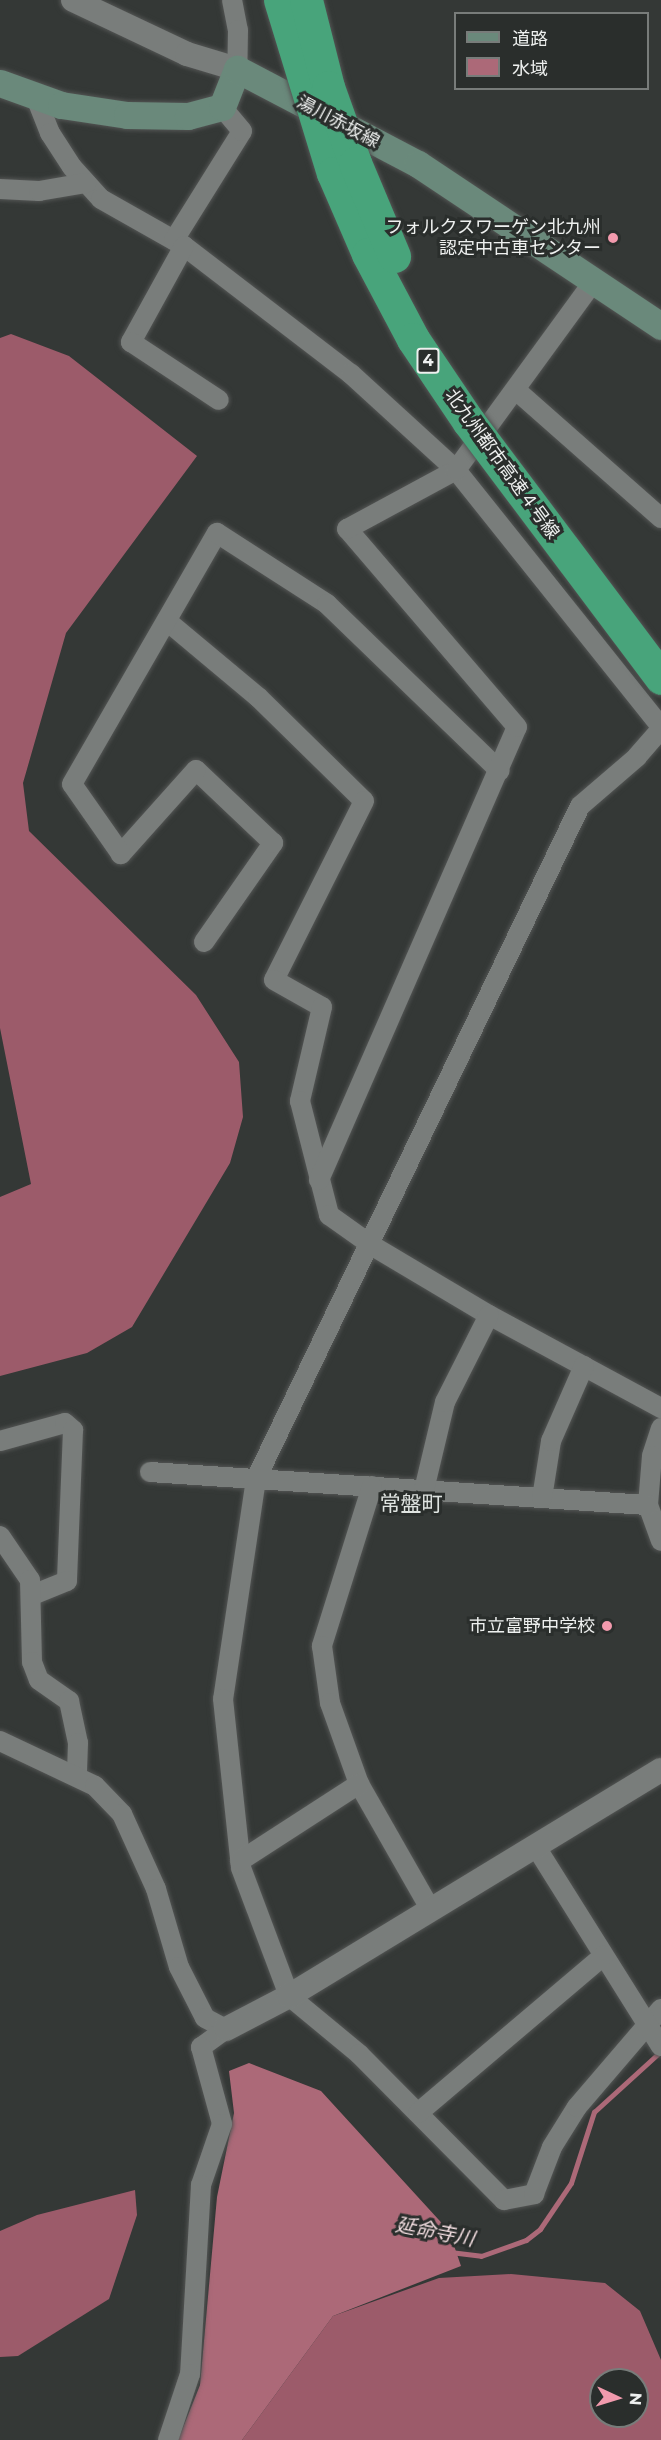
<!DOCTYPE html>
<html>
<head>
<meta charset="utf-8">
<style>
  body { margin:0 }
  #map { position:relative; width:661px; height:2440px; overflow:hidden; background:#343836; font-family:Montserrat,"Noto Sans JP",sans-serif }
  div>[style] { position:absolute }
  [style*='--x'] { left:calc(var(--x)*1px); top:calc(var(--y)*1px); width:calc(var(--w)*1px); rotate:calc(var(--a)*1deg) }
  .forest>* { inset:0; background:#9c5b6a }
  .water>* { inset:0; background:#ac6978 }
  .stream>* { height:5px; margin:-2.5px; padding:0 2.5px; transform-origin:2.5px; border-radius:2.5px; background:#ac6978 }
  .roads { filter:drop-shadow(0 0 2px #535554) drop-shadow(0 0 2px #535554) }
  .minor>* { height:20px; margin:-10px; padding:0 10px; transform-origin:10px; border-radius:10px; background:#797d7b }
  .tertiary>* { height:24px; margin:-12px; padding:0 12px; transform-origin:12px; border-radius:12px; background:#797d7b }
  .secondary>* { height:27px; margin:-13.5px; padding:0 13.5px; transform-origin:13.5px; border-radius:13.5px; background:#6a897b }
  .bridges { filter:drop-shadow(0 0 2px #535554) drop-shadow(0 0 2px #535554) }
  .motorway-bridge>* { height:33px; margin:-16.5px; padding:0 16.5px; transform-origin:16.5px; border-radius:16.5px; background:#48a47b }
  .dots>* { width:16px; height:16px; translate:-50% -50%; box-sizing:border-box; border:3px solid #2a2e2c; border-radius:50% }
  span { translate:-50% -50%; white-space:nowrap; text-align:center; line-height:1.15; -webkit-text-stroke:6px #2a2e2c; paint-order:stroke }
  .shield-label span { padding:2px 4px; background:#2a2e2c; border:2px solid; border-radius:4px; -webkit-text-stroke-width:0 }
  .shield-label { font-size:16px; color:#eef0ef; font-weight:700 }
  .street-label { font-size:18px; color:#eef0ef }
  .poi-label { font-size:18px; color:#eef0ef }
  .right { translate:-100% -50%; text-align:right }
  .water-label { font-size:20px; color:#f3dee1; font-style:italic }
  .quarter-label { font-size:21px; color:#dfe4e1 }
  .legend { position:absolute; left:454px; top:12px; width:195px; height:78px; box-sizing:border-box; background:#2a2e2c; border:2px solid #787c7a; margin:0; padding:8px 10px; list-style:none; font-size:18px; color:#eef0ef }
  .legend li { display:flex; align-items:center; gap:12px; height:30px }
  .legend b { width:30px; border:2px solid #787c7a }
  .north { position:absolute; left:589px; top:2368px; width:60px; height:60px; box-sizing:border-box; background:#2a2e2c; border:2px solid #787c7a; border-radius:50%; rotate:94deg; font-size:16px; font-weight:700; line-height:24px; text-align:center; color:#eef0ef }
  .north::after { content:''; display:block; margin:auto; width:21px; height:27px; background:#f29aad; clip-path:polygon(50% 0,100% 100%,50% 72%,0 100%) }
</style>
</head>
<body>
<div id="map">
  <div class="forest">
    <i style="clip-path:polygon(11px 334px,69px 356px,197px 456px,66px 633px,23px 783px,29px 831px,196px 995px,239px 1062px,243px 1117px,230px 1163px,132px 1327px,87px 1353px,0 1376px,0 1197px,31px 1184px,0 1028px,0 338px)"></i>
    <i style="clip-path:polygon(135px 2190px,137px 2215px,109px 2299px,18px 2356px,0 2357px,0 2231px,37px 2215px)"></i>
    <i style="clip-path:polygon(evenodd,511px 2274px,605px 2283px,640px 2311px,661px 2360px,661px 2440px,242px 2440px,333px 2316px,439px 2278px,511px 2274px,601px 2380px,637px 2380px,637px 2416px,601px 2416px,601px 2380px)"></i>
  </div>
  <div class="water">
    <i style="clip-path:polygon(249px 2063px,321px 2091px,449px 2231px,461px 2266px,333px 2316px,242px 2440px,178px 2440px,200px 2385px,217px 2197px,234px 2113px,229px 2071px)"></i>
  </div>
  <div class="stream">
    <i style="--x:450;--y:2252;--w:31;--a:7"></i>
    <i style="--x:481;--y:2256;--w:48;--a:-19.6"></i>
    <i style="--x:526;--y:2240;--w:18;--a:-38"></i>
    <i style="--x:540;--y:2229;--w:55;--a:-56"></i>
    <i style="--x:571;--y:2183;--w:75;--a:-72.1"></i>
    <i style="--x:594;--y:2112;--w:91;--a:-42.3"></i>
  </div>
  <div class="roads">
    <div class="minor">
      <i style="--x:232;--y:0;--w:31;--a:79"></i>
      <i style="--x:238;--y:30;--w:39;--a:91"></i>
      <i style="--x:35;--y:95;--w:41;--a:68.5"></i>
      <i style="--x:50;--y:133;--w:40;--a:57.1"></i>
      <i style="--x:72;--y:167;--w:43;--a:47.8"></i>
      <i style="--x:101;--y:199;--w:95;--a:29.5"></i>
      <i style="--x:184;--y:246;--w:210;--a:37.5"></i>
      <i style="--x:351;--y:374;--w:142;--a:42.4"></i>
      <i style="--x:456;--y:470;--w:329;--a:51.4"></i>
      <i style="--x:0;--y:189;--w:39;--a:3"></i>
      <i style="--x:39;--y:191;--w:48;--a:-9.7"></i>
      <i style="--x:174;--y:240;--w:128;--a:-58"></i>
      <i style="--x:242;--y:131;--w:31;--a:-130"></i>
      <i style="--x:184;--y:246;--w:110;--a:118.9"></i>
      <i style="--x:131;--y:342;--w:105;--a:33.4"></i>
      <i style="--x:517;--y:391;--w:192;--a:41.4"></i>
      <i style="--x:167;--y:621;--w:119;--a:39.9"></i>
      <i style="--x:258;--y:697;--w:148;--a:44.5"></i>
      <i style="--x:364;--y:801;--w:200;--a:116.7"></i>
      <i style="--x:274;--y:980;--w:55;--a:29.4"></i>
      <i style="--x:322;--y:1007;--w:97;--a:103.2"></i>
      <i style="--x:300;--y:1101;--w:118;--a:75.7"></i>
      <i style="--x:329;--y:1215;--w:52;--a:35.5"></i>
      <i style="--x:371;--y:1245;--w:137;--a:30.7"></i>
      <i style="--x:489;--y:1315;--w:196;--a:28.4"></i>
      <i style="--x:661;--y:729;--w:37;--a:131"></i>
      <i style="--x:637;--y:757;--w:75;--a:139.3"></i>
      <i style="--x:580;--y:806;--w:747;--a:115.71"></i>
      <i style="--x:256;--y:1479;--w:222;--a:98.5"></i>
      <i style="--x:223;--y:1699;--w:170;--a:83.9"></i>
      <i style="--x:241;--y:1868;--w:137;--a:69.4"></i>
      <i style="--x:289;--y:1996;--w:91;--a:39.6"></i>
      <i style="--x:359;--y:2054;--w:206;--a:45.2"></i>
      <i style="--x:504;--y:2200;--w:31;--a:-11"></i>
      <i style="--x:534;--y:2194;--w:50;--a:-69"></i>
      <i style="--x:552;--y:2147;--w:47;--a:-58"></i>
      <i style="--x:577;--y:2107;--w:129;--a:-49.4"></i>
      <i style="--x:204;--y:942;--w:121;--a:-55.1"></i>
      <i style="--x:273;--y:843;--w:106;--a:-136.5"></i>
      <i style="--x:196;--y:770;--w:113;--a:131.8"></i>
      <i style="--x:121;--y:854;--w:85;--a:-125"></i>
      <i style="--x:72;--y:784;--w:290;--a:-60"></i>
      <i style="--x:217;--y:533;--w:131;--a:32.8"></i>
      <i style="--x:327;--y:604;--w:240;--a:44"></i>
      <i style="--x:319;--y:1180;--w:494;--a:-66.4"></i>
      <i style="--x:517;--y:727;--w:261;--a:-130.6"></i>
      <i style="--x:347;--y:529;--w:124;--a:-28.4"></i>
      <i style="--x:456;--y:470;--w:234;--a:-53.9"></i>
      <i style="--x:661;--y:1428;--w:29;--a:108"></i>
      <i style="--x:652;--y:1456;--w:49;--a:94.7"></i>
      <i style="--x:648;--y:1505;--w:38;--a:70"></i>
      <i style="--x:0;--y:1441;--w:67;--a:-15.5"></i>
      <i style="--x:65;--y:1423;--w:11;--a:41"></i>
      <i style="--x:73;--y:1430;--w:151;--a:92.3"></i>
      <i style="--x:67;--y:1581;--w:37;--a:158"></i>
      <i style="--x:150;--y:1472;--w:499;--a:3.8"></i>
      <i style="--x:372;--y:1486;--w:168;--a:107.4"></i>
      <i style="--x:322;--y:1646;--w:58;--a:82"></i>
      <i style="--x:330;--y:1703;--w:86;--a:70.3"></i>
      <i style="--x:359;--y:1784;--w:145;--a:60.3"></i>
      <i style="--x:424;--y:1490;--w:90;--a:-76.6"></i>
      <i style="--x:445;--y:1402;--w:97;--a:-63.2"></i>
      <i style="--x:542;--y:1498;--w:58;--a:-81"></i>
      <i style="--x:551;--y:1441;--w:82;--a:-66.3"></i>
      <i style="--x:0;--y:1536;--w:53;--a:55.7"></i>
      <i style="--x:30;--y:1580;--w:82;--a:88.6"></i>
      <i style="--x:32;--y:1662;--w:19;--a:69"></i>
      <i style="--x:39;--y:1680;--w:37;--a:35"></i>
      <i style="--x:69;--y:1701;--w:43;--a:77.9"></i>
      <i style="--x:78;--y:1743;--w:33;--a:92"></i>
      <i style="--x:0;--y:1741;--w:105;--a:25.3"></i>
      <i style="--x:95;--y:1786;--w:39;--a:46"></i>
      <i style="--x:122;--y:1814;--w:82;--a:65.6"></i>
      <i style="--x:156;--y:1889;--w:81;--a:73.6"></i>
      <i style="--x:179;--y:1967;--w:57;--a:63"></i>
      <i style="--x:205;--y:2018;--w:24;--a:28"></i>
      <i style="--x:226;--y:2029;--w:31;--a:144"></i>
      <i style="--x:201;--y:2047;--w:80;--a:74.7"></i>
      <i style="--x:222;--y:2124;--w:65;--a:109"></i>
      <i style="--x:201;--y:2185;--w:189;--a:93.3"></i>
      <i style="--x:190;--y:2374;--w:70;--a:108.4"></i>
      <i style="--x:536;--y:1847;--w:235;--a:57.9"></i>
      <i style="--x:240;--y:1861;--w:142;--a:-32.9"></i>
      <i style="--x:418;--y:2113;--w:243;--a:-40.3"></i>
    </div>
    <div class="tertiary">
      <i style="--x:73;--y:0;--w:126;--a:25.3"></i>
      <i style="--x:187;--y:54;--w:52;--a:16.7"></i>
      <i style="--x:226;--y:2029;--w:71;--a:-27.6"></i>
      <i style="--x:289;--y:1996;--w:435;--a:-31.3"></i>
    </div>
    <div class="secondary">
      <i style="--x:0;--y:83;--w:65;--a:19.8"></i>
      <i style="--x:61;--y:105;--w:67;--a:8.6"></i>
      <i style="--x:127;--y:115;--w:61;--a:0.9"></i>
      <i style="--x:188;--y:116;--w:35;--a:-15"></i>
      <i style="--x:222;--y:107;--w:41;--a:-68.5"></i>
      <i style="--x:237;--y:69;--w:204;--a:27.7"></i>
      <i style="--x:418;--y:164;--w:292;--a:33.7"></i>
    </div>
  </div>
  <div class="bridges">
    <div class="motorway-bridge">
      <i style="--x:280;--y:0;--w:181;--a:73"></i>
      <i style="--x:333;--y:173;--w:88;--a:66.6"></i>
      <i style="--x:368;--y:254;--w:96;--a:62.1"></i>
      <i style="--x:413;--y:339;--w:100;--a:56"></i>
      <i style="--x:469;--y:422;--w:320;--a:53.1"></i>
      <i style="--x:306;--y:0;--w:90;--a:75.8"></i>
      <i style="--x:328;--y:87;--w:81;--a:70.4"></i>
      <i style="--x:355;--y:163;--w:101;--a:67.2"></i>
    </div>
  </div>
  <div class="dots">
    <i style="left:613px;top:238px;background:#f29aad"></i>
    <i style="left:607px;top:1626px;background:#f29aad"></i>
  </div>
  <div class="shield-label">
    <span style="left:428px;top:361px">4</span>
  </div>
  <div class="street-label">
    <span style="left:338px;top:122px;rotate:28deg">湯川赤坂線</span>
    <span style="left:502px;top:464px;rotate:54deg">北九州都市高速４号線</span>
  </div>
  <div class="poi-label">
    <span class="right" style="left:601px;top:238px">フォルクスワーゲン北九州<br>認定中古車センター</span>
    <span class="right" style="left:595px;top:1626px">市立富野中学校</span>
  </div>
  <div class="water-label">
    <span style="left:435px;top:2232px;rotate:11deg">延命寺川</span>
  </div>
  <div class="quarter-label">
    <span style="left:411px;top:1504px">常盤町</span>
  </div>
  <ul class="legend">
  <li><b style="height:8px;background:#6a897b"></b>道路</li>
  <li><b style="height:16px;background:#ac6978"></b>水域</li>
  </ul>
  <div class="north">N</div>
</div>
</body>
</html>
